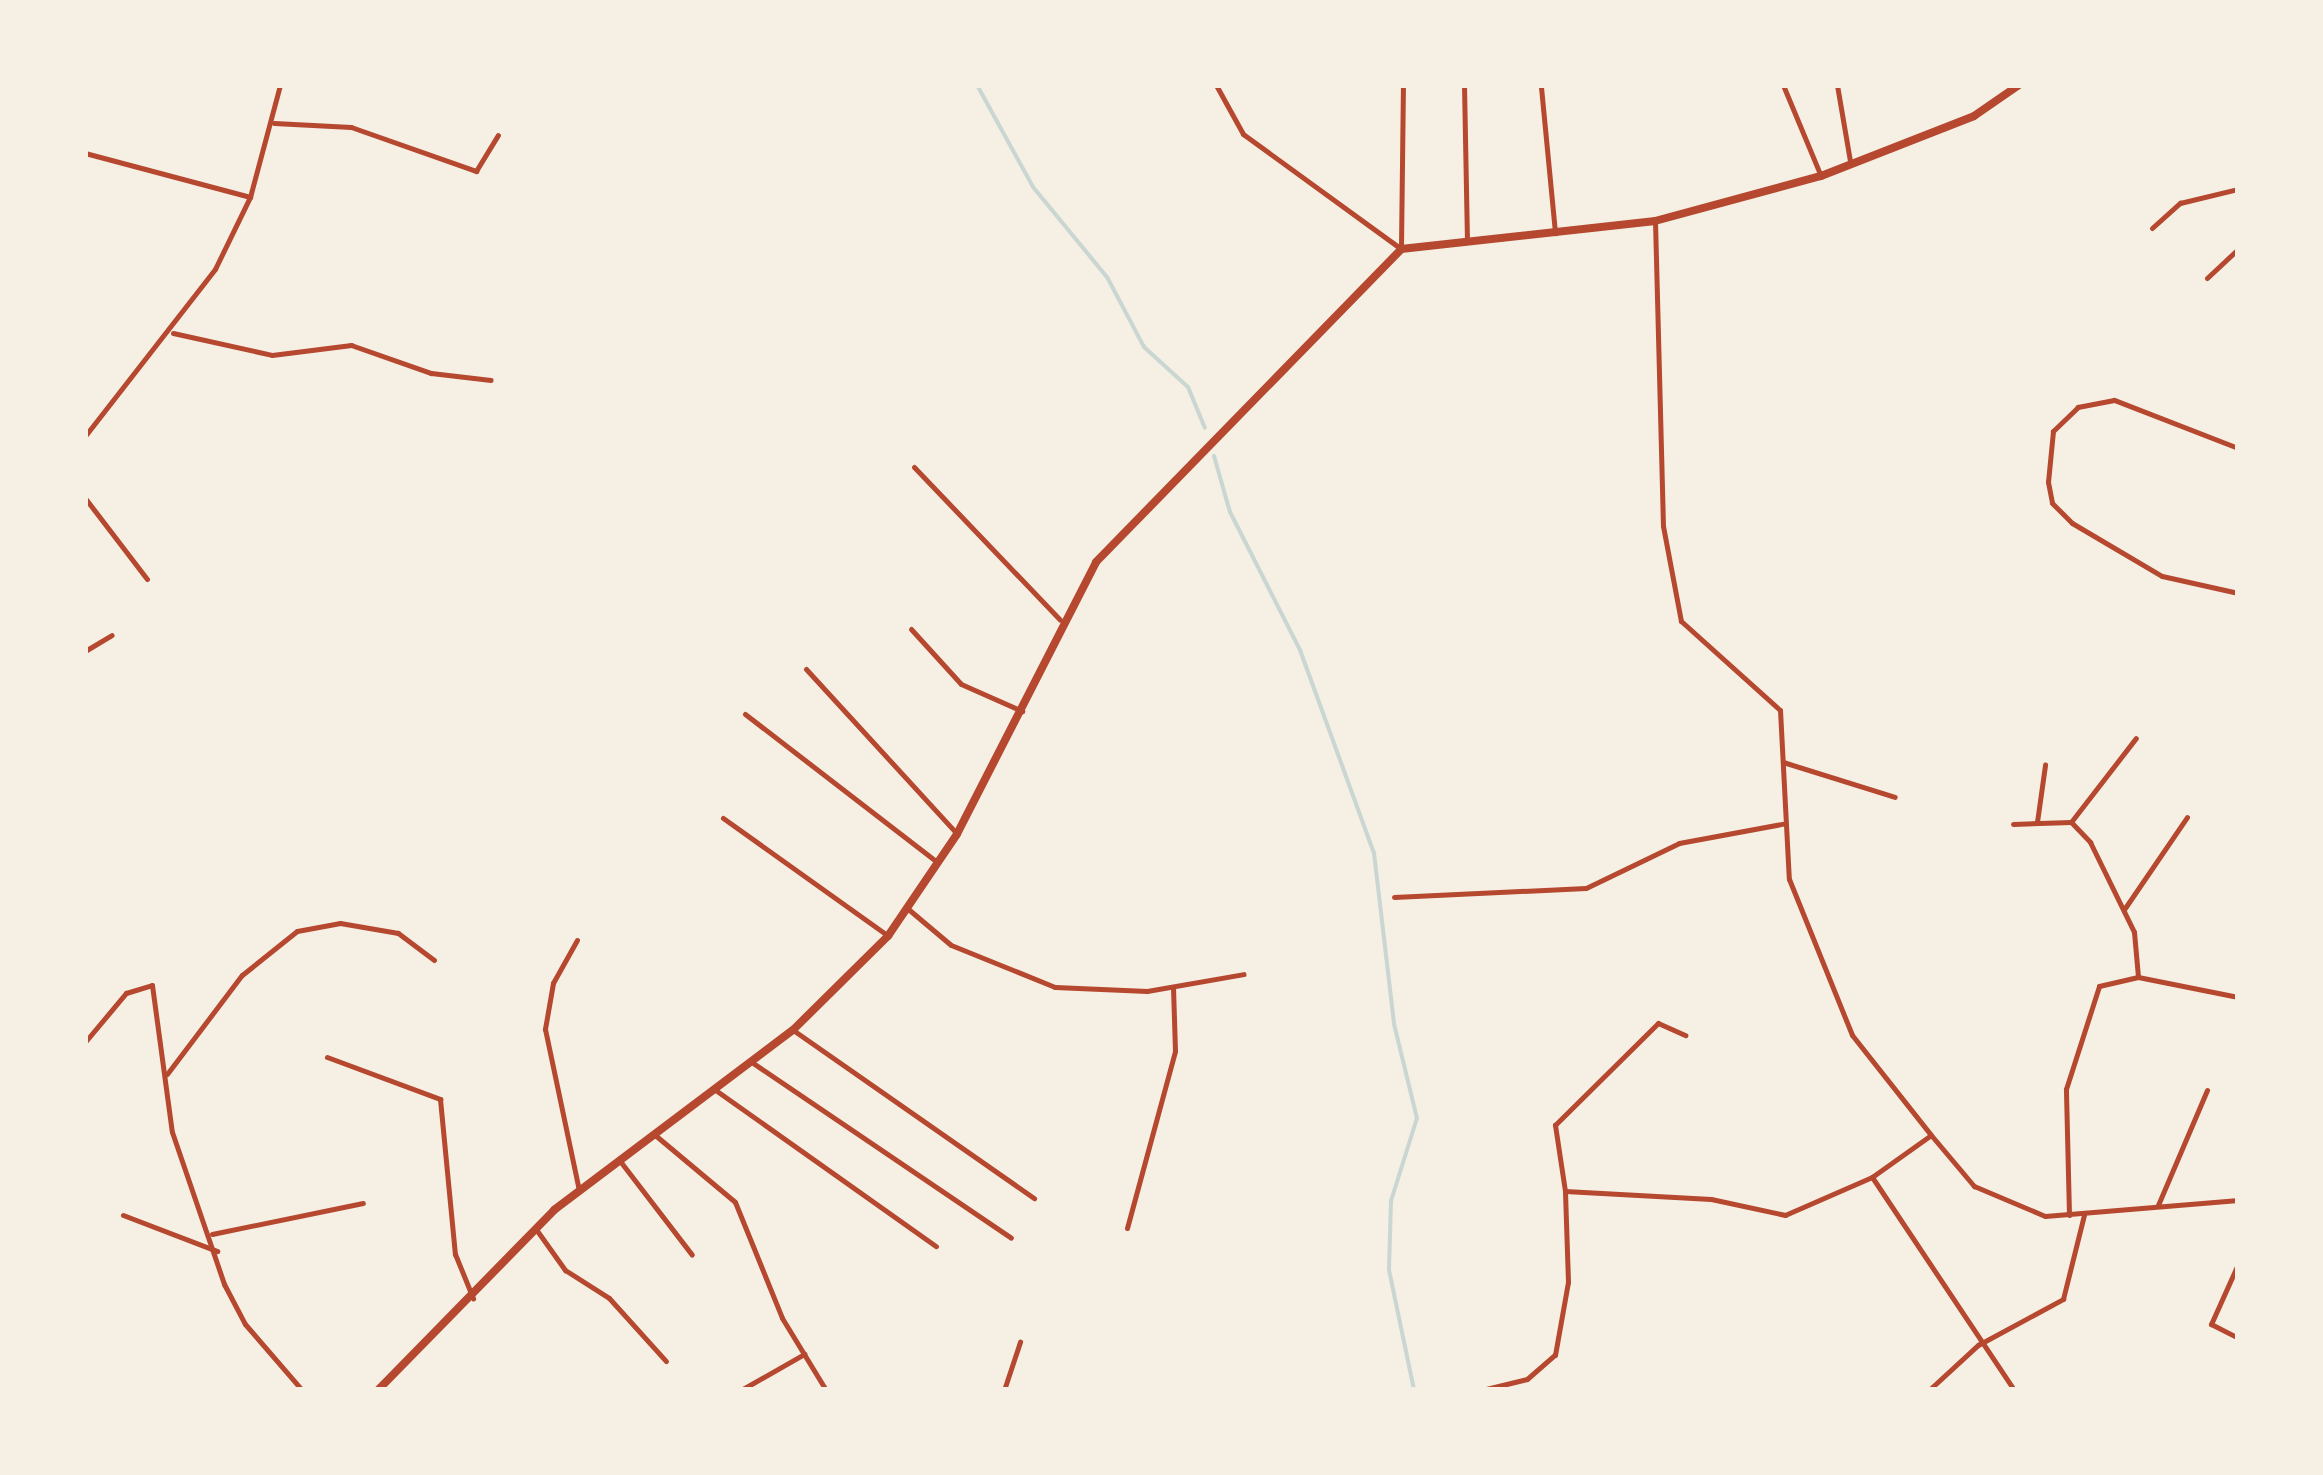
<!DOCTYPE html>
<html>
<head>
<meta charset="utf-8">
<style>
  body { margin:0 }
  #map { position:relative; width:2323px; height:1475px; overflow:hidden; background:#f6efe4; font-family:"Work Sans",sans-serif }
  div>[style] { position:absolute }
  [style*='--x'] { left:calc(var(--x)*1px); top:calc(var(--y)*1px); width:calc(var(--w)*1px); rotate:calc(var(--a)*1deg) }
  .stream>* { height:4px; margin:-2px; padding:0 2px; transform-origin:2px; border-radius:2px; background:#c9d6d2 }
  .minor>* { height:5px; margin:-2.5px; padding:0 2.5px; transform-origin:2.5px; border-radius:2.5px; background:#b5482f }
  .tertiary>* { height:8px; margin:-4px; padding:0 4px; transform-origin:4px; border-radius:4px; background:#b5482f }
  span { translate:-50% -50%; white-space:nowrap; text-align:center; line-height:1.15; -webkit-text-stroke:9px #f6efe4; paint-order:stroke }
  .frame { position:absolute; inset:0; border:88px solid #f6efe4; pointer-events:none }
</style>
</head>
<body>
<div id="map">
  <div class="stream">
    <i style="--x:977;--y:85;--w:116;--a:61.2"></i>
    <i style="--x:1033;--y:187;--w:117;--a:50.6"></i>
    <i style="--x:1107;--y:277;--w:79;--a:62.1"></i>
    <i style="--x:1144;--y:347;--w:59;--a:42.3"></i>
    <i style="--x:1188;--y:387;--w:44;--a:67.5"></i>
    <i style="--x:1214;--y:456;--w:58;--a:74.1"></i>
    <i style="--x:1230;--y:512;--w:155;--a:63.1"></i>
    <i style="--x:1300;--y:650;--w:216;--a:70"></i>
    <i style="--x:1374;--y:853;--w:172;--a:83.3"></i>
    <i style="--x:1394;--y:1024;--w:97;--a:76.3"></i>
    <i style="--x:1417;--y:1118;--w:87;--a:107.4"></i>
    <i style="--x:1391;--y:1201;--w:69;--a:91.7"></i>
    <i style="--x:1389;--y:1270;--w:123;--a:78.2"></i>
  </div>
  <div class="minor">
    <i style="--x:1216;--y:85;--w:56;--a:61.1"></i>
    <i style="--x:1243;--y:134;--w:195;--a:36"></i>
    <i style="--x:1464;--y:85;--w:157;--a:88.9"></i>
    <i style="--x:1783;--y:85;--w:96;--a:67.4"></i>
    <i style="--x:1837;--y:85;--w:77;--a:80.3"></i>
    <i style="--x:1541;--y:87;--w:147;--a:84.5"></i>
    <i style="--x:274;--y:123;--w:77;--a:3"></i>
    <i style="--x:351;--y:127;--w:133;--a:19.4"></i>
    <i style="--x:476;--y:171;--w:42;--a:-58.6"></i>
    <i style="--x:85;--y:153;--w:171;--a:14.9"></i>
    <i style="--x:2238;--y:193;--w:28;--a:90"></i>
    <i style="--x:1655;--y:221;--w:305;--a:88.5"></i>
    <i style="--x:1663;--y:526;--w:97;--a:79.3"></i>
    <i style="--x:1681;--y:621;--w:133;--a:42"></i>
    <i style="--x:1780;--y:710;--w:169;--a:87"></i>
    <i style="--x:1789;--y:879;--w:168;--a:68"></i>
    <i style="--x:1852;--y:1035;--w:127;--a:51.7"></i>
    <i style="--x:2152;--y:228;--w:38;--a:-42"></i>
    <i style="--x:2180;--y:203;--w:60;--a:-13.6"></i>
    <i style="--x:1401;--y:246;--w:161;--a:-89.3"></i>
    <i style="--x:2207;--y:278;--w:42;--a:-43.1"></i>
    <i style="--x:173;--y:333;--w:101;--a:12.5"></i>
    <i style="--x:272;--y:355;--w:80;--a:-7.2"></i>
    <i style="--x:351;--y:345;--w:85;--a:19.3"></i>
    <i style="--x:431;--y:373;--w:60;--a:6.7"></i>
    <i style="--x:85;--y:436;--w:212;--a:-52.1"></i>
    <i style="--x:215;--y:269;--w:80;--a:-64.1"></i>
    <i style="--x:250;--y:197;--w:116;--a:-75"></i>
    <i style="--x:2238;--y:448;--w:133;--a:-158.8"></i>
    <i style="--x:2114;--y:400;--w:37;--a:169"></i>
    <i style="--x:2078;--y:407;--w:35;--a:136"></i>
    <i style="--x:2053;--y:431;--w:51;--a:95.6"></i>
    <i style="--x:2048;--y:482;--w:21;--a:79"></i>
    <i style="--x:2052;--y:503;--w:28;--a:45"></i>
    <i style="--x:2072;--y:523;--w:104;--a:30.5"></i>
    <i style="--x:2162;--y:576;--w:78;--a:12.6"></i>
    <i style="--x:914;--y:467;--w:211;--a:46.3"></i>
    <i style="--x:85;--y:498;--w:102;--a:52.6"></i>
    <i style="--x:911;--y:629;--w:74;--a:47.7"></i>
    <i style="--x:961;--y:684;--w:67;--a:23.9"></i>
    <i style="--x:85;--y:651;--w:31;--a:-31"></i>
    <i style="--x:806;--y:669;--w:224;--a:47.5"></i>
    <i style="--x:745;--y:714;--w:242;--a:37.6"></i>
    <i style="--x:1783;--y:762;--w:117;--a:17.4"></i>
    <i style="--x:723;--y:818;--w:201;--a:35.5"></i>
    <i style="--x:2037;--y:822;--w:58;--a:-82"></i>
    <i style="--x:2071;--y:822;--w:106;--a:-52.3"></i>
    <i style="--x:2013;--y:824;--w:58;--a:-2"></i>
    <i style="--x:2071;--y:822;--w:28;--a:46"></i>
    <i style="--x:2090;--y:842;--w:100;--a:63.9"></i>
    <i style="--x:2134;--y:932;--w:45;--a:84.9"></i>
    <i style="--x:1394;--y:897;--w:192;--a:-2.7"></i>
    <i style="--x:1586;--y:888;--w:103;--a:-25.8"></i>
    <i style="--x:1679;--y:843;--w:105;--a:-10.5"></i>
    <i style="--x:907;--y:908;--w:57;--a:40.1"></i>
    <i style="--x:951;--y:945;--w:112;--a:22"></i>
    <i style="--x:1055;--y:987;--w:92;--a:2.5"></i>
    <i style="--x:1147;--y:991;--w:98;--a:-9.9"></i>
    <i style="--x:2125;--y:908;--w:110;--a:-55.7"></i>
    <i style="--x:577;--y:940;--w:49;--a:119.2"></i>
    <i style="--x:553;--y:983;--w:47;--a:99.9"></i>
    <i style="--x:545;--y:1029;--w:166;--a:78.1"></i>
    <i style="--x:793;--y:1030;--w:294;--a:34.9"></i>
    <i style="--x:85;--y:1042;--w:64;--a:-50.1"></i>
    <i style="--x:126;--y:993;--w:27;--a:-17"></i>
    <i style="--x:152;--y:985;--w:148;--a:82.3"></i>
    <i style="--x:172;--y:1132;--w:161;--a:71.1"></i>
    <i style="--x:224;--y:1284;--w:45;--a:62.3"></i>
    <i style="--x:245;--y:1324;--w:87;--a:49.2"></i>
    <i style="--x:327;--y:1057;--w:121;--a:20.4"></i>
    <i style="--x:440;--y:1099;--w:156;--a:84.5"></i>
    <i style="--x:455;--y:1254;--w:48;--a:67.8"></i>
    <i style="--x:750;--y:1061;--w:315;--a:34.1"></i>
    <i style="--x:167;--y:1074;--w:124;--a:-52.9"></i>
    <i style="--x:242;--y:975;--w:70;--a:-38.7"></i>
    <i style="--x:297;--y:931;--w:44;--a:-10.5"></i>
    <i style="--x:340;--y:923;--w:59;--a:9.8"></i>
    <i style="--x:398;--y:933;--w:45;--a:36.9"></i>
    <i style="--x:714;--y:1089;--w:272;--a:35.3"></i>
    <i style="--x:655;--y:1135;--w:104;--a:39.9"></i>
    <i style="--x:735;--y:1202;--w:125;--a:67.9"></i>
    <i style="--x:782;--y:1318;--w:84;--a:58.6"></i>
    <i style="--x:620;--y:1161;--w:118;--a:52.5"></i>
    <i style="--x:1872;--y:1177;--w:256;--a:56.3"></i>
    <i style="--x:1565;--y:1191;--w:67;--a:-98.6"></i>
    <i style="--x:1555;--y:1125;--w:145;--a:-44.7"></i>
    <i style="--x:1658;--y:1023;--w:30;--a:24"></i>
    <i style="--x:2158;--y:1205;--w:125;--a:-66.9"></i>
    <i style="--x:123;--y:1215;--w:101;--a:21"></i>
    <i style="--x:2069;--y:1215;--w:126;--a:-91.4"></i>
    <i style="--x:2066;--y:1089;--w:108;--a:-72.2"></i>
    <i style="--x:2099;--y:986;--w:40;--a:-13"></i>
    <i style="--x:2138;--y:977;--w:102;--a:11.3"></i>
    <i style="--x:1127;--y:1228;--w:183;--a:-74.8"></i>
    <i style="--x:1175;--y:1051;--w:64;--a:-91.8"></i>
    <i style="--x:538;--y:1232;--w:47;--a:54.6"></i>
    <i style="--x:565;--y:1270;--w:52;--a:32.5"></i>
    <i style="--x:609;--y:1298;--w:85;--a:47.9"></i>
    <i style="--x:212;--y:1234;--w:154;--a:-11.6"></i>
    <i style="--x:2238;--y:1264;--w:66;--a:114.2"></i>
    <i style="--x:2211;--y:1324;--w:30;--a:27"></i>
    <i style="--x:741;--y:1390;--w:73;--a:-29.7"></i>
    <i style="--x:1004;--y:1390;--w:51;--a:-71.6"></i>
    <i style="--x:1482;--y:1390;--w:46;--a:-13.7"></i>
    <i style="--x:1527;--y:1379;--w:37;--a:-41"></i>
    <i style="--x:1555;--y:1355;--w:74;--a:-79.9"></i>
    <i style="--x:1568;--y:1282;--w:91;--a:-91.9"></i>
    <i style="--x:1565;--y:1191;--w:146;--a:3.1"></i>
    <i style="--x:1711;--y:1199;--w:76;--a:12.2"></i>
    <i style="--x:1785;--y:1215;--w:95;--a:-23.6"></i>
    <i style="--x:1872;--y:1177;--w:72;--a:-35.4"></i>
    <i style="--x:1931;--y:1135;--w:67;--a:49.9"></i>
    <i style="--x:1974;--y:1186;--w:77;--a:22.9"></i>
    <i style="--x:2045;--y:1216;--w:194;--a:-4.7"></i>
    <i style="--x:1929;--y:1390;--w:67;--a:-42.6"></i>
    <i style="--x:1978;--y:1345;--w:97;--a:-28.4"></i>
    <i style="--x:2063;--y:1299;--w:87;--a:-76"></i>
  </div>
  <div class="tertiary">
    <i style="--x:378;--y:1390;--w:252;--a:-45.6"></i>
    <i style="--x:554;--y:1210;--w:299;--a:-37"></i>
    <i style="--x:793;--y:1030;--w:134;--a:-44.7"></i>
    <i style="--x:888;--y:936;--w:123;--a:-55.9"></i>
    <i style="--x:957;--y:834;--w:305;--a:-62.9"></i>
    <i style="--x:1096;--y:562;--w:437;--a:-45.7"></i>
    <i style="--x:1401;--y:249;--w:256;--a:-6.3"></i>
    <i style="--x:1655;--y:221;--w:172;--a:-15.2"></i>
    <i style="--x:1821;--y:176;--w:164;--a:-21.4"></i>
    <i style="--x:1974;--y:116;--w:55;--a:-34.6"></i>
  </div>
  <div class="frame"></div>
</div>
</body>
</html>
